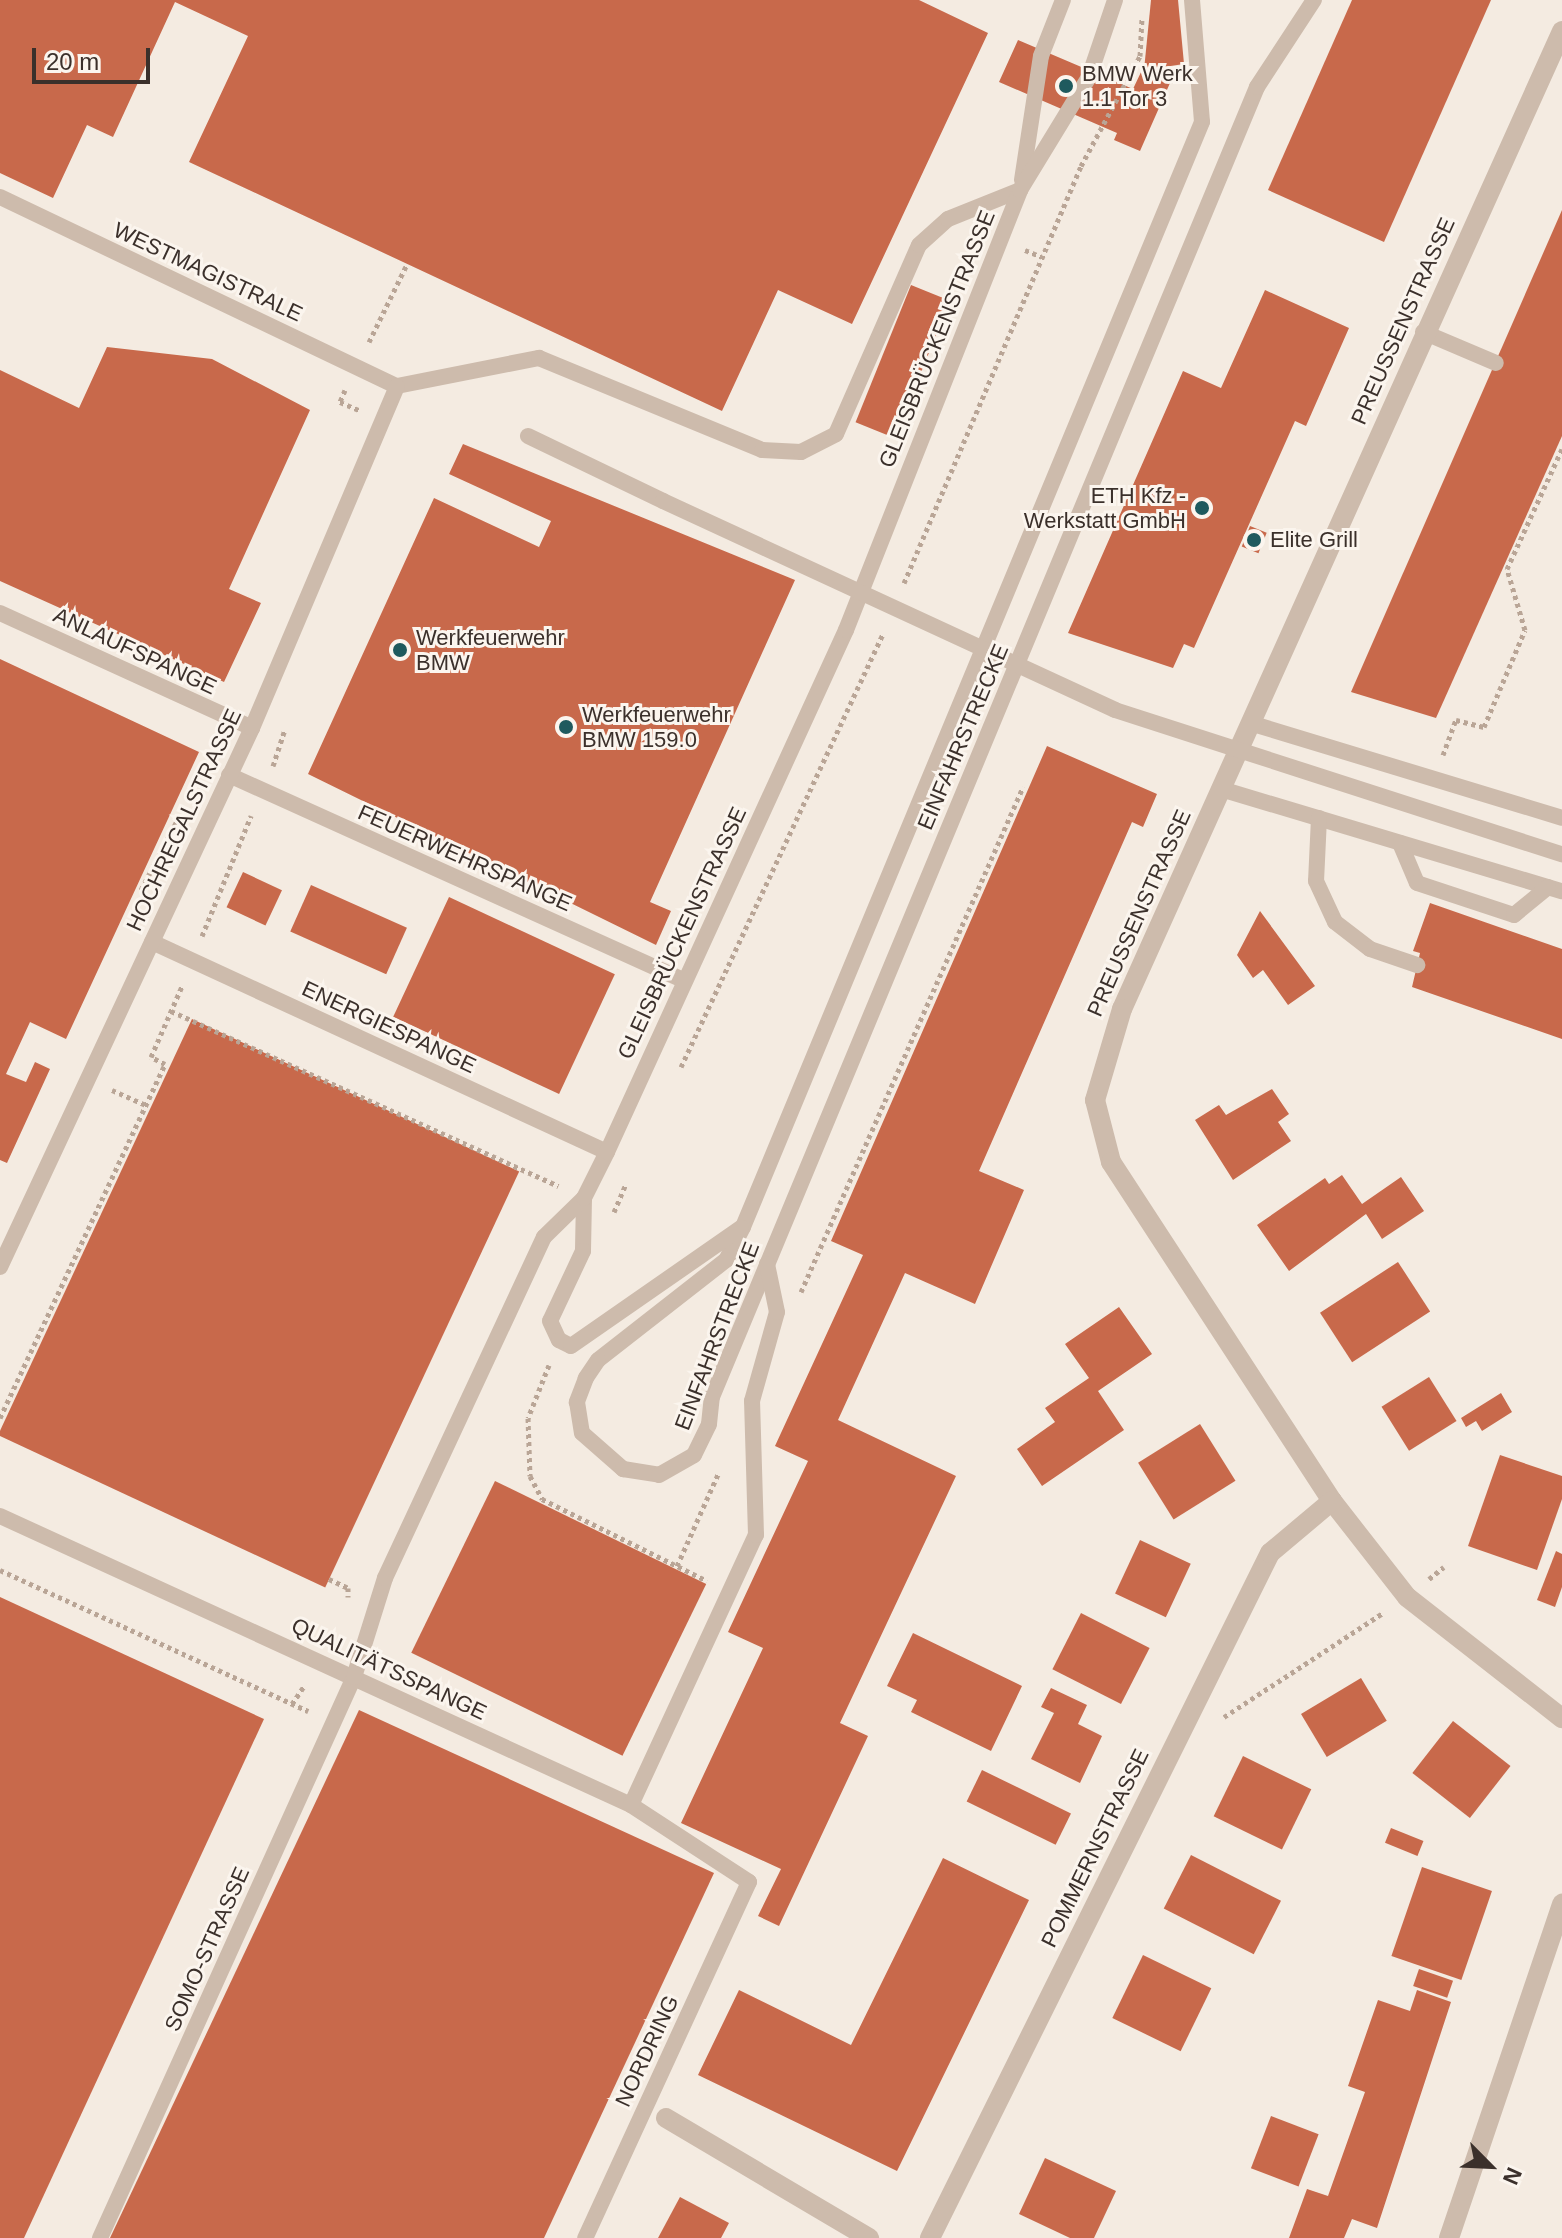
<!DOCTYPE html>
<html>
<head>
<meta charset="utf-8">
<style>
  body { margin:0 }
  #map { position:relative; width:1562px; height:2238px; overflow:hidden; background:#f4ebe1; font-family:Arial,sans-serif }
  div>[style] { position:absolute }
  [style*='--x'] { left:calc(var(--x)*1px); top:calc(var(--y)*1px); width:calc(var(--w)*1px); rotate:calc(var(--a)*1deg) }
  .building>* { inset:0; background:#c8694b; transform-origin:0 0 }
  .path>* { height:5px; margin-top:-2.5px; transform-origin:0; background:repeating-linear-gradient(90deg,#b9a596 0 4px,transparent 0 8px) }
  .service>* { height:16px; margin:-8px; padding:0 8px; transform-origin:8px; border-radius:8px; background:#cdbbac }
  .minor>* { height:20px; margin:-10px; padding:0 10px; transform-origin:10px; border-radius:10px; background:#cdbbac }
  .service-bridge>* { height:16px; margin:-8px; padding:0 8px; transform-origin:8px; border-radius:8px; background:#cdbbac }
  .dots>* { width:22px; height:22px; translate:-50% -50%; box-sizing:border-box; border:4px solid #fbf5ee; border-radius:50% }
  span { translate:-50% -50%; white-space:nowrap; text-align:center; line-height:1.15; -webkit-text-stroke:6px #fbf5ee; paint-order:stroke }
  .poi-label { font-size:22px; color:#3b302b }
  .left { translate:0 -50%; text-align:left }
  .right { translate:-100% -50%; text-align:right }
  .street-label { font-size:22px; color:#3b302b }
  .north { position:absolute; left:1450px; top:2126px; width:80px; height:80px; -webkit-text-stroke:6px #fbf5ee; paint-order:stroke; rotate:114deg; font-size:22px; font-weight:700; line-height:32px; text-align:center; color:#3b302b }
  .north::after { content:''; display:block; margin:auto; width:28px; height:36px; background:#3b302b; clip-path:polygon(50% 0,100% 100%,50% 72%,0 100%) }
  .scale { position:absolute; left:32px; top:48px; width:118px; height:36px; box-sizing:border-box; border:4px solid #3b302b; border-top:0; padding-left:10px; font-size:24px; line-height:28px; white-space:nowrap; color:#3b302b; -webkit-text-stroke:6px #fbf5ee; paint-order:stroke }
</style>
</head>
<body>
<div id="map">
  <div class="building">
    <i style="clip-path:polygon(0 0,919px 0,988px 33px,852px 324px,778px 290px,722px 411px,189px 162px,248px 36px,175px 2px,113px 137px,87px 125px,53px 198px,0 173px)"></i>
    <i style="clip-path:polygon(1151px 0,1178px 0,1184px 64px,1144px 70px)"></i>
    <i style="clip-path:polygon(1352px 0,1491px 0,1384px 242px,1268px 190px)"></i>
    <i style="clip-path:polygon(1018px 40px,1133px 89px,1142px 70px,1170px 83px,1140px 151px,1114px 140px,1117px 133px,999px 82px)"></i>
    <i style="clip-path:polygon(1562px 210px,1562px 436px,1436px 718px,1351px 692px)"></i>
    <i style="left:911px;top:285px;width:42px;height:148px;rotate:22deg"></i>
    <i style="clip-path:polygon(1265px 290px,1349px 328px,1306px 426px,1295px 421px,1194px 648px,1184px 644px,1173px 668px,1068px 633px,1183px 371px,1221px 388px)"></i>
    <i style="clip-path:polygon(107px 347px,212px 359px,310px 410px,229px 589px,261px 603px,224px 682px,0 581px,0 370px,79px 408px)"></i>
    <i style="clip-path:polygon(463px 444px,795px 580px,650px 902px,671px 911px,656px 945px,308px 774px,434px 498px,539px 547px,551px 521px,449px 474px)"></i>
    <i style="left:1250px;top:526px;width:18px;height:22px;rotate:22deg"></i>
    <i style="clip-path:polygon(0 659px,199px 752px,66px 1039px,30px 1022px,6px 1074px,26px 1082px,35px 1062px,50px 1069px,7px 1163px,0 1160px)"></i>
    <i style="clip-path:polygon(1047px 746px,1157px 794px,1143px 827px,1132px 822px,979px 1171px,1024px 1190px,975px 1304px,905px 1273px,838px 1420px,956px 1476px,840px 1723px,868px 1736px,779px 1926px,758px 1916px,781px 1869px,681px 1823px,763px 1648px,728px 1632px,808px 1461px,775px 1446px,863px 1255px,831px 1241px)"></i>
    <i style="left:243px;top:872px;width:43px;height:39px;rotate:25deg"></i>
    <i style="left:311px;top:885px;width:105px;height:51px;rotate:24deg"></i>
    <i style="left:449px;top:897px;width:183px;height:132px;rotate:25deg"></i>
    <i style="clip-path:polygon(1430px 903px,1562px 949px,1562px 1039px,1412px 987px,1420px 953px,1413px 951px)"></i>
    <i style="clip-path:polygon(1260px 911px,1315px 986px,1288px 1005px,1263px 970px,1253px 978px,1237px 955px)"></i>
    <i style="left:192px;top:1019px;width:361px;height:459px;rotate:25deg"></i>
    <i style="clip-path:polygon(1272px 1089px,1289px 1114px,1278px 1122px,1291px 1141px,1233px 1180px,1195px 1120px,1219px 1105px,1226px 1115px)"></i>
    <i style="clip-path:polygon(1342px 1175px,1362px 1204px,1401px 1177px,1424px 1211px,1382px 1239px,1366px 1214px,1289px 1271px,1257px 1225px,1325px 1178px,1329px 1184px)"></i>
    <i style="left:1398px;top:1262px;width:59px;height:93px;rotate:57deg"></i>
    <i style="clip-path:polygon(1119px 1307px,1152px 1354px,1098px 1391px,1124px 1430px,1042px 1486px,1017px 1449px,1055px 1422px,1045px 1408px,1089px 1378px,1065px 1344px)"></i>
    <i style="left:1429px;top:1377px;width:52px;height:56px;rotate:58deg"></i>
    <i style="clip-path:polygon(1501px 1393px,1512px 1412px,1482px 1431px,1476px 1421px,1466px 1427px,1461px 1418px)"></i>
    <i style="left:1200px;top:1424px;width:67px;height:73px;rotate:58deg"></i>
    <i style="clip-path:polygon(1500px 1455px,1562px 1476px,1562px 1499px,1537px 1570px,1468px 1546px)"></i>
    <i style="left:495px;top:1481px;width:235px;height:191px;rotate:26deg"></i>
    <i style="left:1140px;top:1540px;width:56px;height:59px;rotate:25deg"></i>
    <i style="clip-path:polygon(1556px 1551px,1562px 1554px,1562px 1587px,1555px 1607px,1537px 1600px)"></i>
    <i style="clip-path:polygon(0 1597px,264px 1719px,24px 2238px,0 2238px)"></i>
    <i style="left:1081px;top:1613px;width:77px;height:63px;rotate:27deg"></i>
    <i style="clip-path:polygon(913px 1633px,1022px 1686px,991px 1751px,911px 1712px,917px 1700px,887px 1686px)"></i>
    <i style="left:1361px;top:1678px;width:50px;height:70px;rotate:59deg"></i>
    <i style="clip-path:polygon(1051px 1688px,1087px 1705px,1078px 1724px,1102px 1736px,1080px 1783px,1031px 1759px,1054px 1713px,1041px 1707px)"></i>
    <i style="clip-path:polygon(359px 1710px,714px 1873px,544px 2238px,110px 2238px)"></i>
    <i style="left:1453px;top:1721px;width:73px;height:66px;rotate:38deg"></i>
    <i style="left:1243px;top:1756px;width:76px;height:67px;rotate:26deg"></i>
    <i style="left:982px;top:1770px;width:99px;height:35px;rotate:26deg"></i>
    <i style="left:1391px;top:1828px;width:35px;height:16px;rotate:22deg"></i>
    <i style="left:1191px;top:1855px;width:101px;height:60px;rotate:27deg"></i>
    <i style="clip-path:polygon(943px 1858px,1029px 1900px,897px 2171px,698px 2075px,739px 1990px,851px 2045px)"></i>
    <i style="left:1422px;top:1867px;width:74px;height:94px;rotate:19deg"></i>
    <i style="left:1143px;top:1955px;width:76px;height:70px;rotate:26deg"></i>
    <i style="left:1419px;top:1969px;width:36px;height:18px;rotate:19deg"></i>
    <i style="clip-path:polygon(1417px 1990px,1451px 2002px,1377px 2228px,1352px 2219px,1344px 2238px,1289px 2238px,1307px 2189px,1328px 2196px,1365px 2092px,1348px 2086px,1378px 2000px,1410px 2011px)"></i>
    <i style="left:1271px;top:2116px;width:51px;height:56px;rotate:21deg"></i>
    <i style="clip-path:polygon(1045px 2158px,1116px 2191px,1094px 2238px,1070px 2238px,1019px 2214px)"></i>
    <i style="clip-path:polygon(680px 2197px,729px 2223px,721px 2238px,658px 2238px)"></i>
  </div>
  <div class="path">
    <i style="--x:1025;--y:250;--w:18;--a:22"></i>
    <i style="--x:369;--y:342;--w:87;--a:-64"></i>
    <i style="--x:345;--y:390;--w:13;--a:113"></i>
    <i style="--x:340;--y:402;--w:21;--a:23"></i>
    <i style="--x:904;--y:583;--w:453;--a:-67"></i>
    <i style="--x:1081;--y:166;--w:125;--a:-61.8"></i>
    <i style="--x:1140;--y:56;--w:39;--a:-87"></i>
    <i style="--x:1443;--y:755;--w:37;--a:-70"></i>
    <i style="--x:1456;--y:720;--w:29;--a:14"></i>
    <i style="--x:1484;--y:727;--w:105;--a:-67.1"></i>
    <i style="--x:1525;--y:630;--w:64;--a:-106.4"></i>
    <i style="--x:1507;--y:569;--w:132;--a:-65.4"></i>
    <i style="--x:273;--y:766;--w:38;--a:-72"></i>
    <i style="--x:141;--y:890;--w:82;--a:-62.5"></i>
    <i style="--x:202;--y:936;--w:130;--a:-67.8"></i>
    <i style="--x:171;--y:1011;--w:425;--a:24.3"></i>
    <i style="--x:681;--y:1067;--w:479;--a:-65"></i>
    <i style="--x:112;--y:1090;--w:37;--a:24"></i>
    <i style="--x:614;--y:1212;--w:30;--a:-67"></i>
    <i style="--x:801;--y:1292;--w:552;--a:-66.27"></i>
    <i style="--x:549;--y:1365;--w:57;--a:111.6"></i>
    <i style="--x:528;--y:1418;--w:58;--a:88"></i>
    <i style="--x:530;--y:1476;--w:26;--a:62"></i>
    <i style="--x:542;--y:1499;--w:184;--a:26.4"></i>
    <i style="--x:0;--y:1418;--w:391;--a:-65"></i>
    <i style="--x:165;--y:1064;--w:16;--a:-153"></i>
    <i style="--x:151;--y:1057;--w:77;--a:-66.4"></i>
    <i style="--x:677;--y:1566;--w:103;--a:-65.9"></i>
    <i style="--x:0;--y:1570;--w:339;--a:24.6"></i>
    <i style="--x:329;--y:1579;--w:21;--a:25"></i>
    <i style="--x:348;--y:1588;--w:9;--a:90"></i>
    <i style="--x:1429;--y:1579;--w:19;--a:-39"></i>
    <i style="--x:292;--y:1704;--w:23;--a:-56"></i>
    <i style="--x:1224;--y:1717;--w:190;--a:-33.2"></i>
  </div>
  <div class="service">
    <i style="--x:1192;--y:0;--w:122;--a:85.3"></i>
    <i style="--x:1202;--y:122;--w:1197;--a:112.56"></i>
    <i style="--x:743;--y:1227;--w:37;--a:117"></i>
    <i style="--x:726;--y:1260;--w:162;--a:142"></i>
    <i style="--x:598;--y:1360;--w:22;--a:124"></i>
    <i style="--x:586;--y:1378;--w:26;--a:111"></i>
    <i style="--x:577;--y:1402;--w:31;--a:81"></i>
    <i style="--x:582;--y:1433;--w:55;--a:41.3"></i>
    <i style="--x:623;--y:1469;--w:36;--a:9"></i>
    <i style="--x:659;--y:1475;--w:40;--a:-29.7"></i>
    <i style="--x:694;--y:1455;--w:34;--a:-64"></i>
    <i style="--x:709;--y:1424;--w:27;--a:-84"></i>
    <i style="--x:712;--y:1397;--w:1419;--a:-67.41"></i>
    <i style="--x:1257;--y:87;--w:104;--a:-56.8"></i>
    <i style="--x:1022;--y:180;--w:125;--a:-81.3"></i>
    <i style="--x:1041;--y:56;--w:60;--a:-68.6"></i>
    <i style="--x:0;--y:197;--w:440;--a:25.5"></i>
    <i style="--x:1423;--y:332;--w:79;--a:23"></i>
    <i style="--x:397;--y:386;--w:145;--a:-11.2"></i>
    <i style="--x:539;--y:358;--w:241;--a:22.4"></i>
    <i style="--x:762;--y:450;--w:39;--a:3"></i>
    <i style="--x:801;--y:452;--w:39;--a:-27"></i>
    <i style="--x:836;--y:434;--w:206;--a:-66.3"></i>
    <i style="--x:919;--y:245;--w:39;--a:-42"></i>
    <i style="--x:948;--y:219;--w:78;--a:-21.9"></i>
    <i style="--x:528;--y:436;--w:150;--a:25.7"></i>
    <i style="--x:0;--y:613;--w:277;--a:24.5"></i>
    <i style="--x:1250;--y:723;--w:326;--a:16.9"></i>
    <i style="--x:229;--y:775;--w:499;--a:24.3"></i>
    <i style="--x:1221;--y:789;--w:356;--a:16.7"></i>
    <i style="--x:1319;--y:818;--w:63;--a:92.7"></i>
    <i style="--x:1316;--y:881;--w:45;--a:65.1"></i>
    <i style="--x:1335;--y:922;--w:44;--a:37.6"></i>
    <i style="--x:1370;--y:949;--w:50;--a:18.8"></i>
    <i style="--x:1400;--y:843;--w:43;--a:67"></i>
    <i style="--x:1417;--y:883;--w:102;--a:18.3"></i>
    <i style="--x:1514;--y:915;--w:44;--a:-39.5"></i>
    <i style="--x:152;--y:942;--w:501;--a:24.78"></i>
    <i style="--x:584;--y:1198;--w:53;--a:91.1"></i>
    <i style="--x:583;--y:1251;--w:77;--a:115.2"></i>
    <i style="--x:550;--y:1321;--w:21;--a:65"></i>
    <i style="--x:559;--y:1340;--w:13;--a:27"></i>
    <i style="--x:571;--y:1346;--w:207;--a:-34.8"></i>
    <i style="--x:0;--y:1267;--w:595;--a:-64.94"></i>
    <i style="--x:252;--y:728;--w:371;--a:-67"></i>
    <i style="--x:0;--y:1516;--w:694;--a:24.61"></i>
    <i style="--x:631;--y:1805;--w:141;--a:33.1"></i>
    <i style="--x:749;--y:1882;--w:392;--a:114.7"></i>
    <i style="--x:631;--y:1805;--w:298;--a:-65.2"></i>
    <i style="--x:756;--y:1535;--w:134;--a:-91.7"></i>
    <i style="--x:752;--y:1401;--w:92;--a:-74.3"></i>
    <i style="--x:777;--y:1312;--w:49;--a:-101.8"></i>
    <i style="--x:100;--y:2238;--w:616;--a:-65.64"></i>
    <i style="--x:354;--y:1677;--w:104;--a:-72.6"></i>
    <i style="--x:385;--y:1578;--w:376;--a:-65"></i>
    <i style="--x:544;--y:1237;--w:56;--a:-44.3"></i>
    <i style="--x:584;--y:1198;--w:51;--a:-63.4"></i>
    <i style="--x:607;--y:1152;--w:574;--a:-65.4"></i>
    <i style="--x:846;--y:630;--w:473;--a:-68.4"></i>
    <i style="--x:1020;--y:190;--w:132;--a:-58.6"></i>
    <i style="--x:1089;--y:77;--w:81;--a:-71.3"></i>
  </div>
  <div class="minor">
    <i style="--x:1562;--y:31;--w:1072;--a:114.22"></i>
    <i style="--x:1122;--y:1009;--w:95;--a:106.5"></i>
    <i style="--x:1095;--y:1100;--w:64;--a:75.5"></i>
    <i style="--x:1111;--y:1162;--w:405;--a:56.9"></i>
    <i style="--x:1332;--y:1501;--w:122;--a:52"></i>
    <i style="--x:1407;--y:1597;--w:197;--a:38"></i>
    <i style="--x:666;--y:2118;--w:236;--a:30.6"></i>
    <i style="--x:930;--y:2238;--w:765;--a:-63.6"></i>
    <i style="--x:1270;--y:1553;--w:81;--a:-40"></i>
    <i style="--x:1449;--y:2238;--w:353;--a:-71.3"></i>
  </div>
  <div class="service-bridge">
    <i style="--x:663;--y:501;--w:498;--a:24.8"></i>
    <i style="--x:1115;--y:710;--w:470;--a:17.9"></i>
  </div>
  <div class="dots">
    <i style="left:1066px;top:86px;background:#1f5a5e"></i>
    <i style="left:1202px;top:508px;background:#1f5a5e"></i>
    <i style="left:1254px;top:540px;background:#1f5a5e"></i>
    <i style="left:400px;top:650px;background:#1f5a5e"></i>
    <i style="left:566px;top:727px;background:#1f5a5e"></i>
  </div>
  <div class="poi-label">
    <span class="left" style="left:1082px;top:86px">BMW Werk<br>1.1 Tor 3</span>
    <span class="right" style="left:1186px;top:508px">ETH Kfz -<br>Werkstatt GmbH</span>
    <span class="left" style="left:1270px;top:540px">Elite Grill</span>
    <span class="left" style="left:416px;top:650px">Werkfeuerwehr<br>BMW</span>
    <span class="left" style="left:582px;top:727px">Werkfeuerwehr<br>BMW 159.0</span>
  </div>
  <div class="street-label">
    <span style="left:208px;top:272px;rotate:25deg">WESTMAGISTRALE</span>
    <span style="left:1403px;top:321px;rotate:-66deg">PREUSSENSTRASSE</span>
    <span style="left:937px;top:339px;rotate:-68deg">GLEISBRÜCKENSTRASSE</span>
    <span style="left:135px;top:651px;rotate:25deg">ANLAUFSPANGE</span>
    <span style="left:963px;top:737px;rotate:-67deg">EINFAHRSTRECKE</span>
    <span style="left:184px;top:820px;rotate:-65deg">HOCHREGALSTRASSE</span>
    <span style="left:465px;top:858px;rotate:24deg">FEUERWEHRSPANGE</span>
    <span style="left:1139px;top:913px;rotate:-66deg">PREUSSENSTRASSE</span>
    <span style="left:682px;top:933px;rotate:-65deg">GLEISBRÜCKENSTRASSE</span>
    <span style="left:389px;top:1027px;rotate:25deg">ENERGIESPANGE</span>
    <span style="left:717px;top:1336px;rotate:-69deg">EINFAHRSTRECKE</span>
    <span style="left:389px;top:1669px;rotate:25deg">QUALITÄTSSPANGE</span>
    <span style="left:1095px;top:1848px;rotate:-64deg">POMMERNSTRASSE</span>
    <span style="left:207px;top:1949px;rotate:-66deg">SOMO-STRASSE</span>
    <span style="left:647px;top:2051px;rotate:-65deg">NORDRING</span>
  </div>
  <div class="north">N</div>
  <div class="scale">20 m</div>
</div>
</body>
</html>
